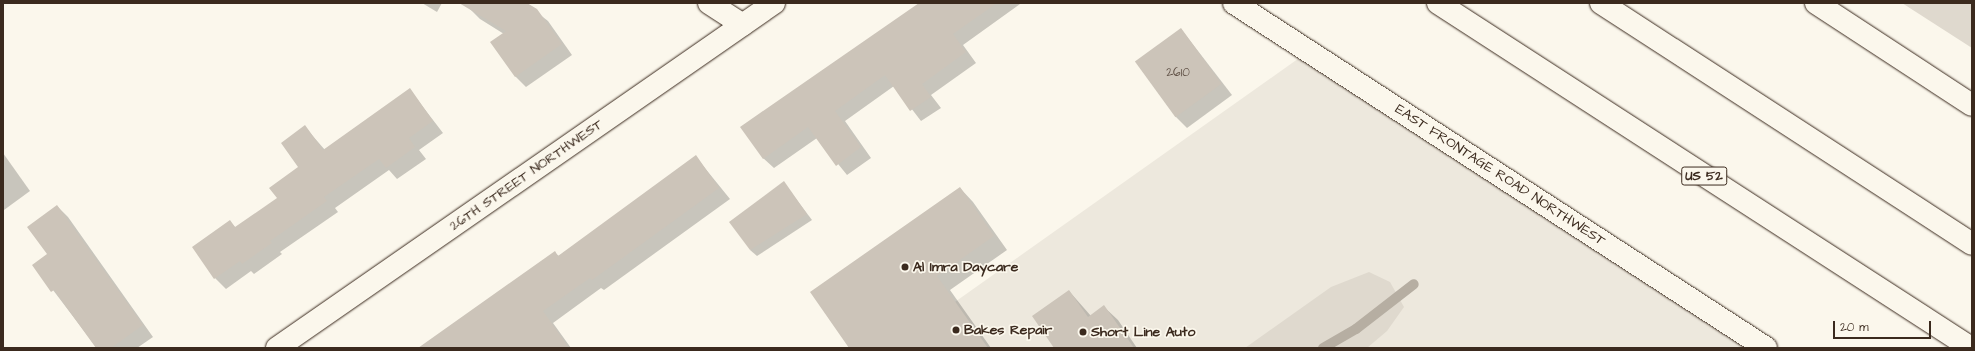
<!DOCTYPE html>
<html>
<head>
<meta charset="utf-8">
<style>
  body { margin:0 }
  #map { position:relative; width:1975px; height:351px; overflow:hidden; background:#fbf7ec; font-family:"Architects Daughter",sans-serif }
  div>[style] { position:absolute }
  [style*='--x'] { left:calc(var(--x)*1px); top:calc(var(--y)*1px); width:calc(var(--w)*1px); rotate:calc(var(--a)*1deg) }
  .built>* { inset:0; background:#ede8dd }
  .green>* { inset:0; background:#dfd9ce }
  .shadow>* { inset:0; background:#0003 }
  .stream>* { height:10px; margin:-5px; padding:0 5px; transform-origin:5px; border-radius:5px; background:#b6aea2 }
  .building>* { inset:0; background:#ccc4b9; transform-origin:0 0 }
  .roads { filter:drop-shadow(0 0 1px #3b2a1e) drop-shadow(0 0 1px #3b2a1e) }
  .minor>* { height:22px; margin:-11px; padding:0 11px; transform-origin:11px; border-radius:11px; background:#fbf7ec }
  .tertiary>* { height:22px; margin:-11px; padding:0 11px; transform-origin:11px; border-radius:11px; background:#fbf7ec }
  .motorway>* { height:22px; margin:-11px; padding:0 11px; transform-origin:11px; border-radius:11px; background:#fbf7ec }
  .dots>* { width:11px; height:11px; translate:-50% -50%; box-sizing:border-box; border:2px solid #fbf7ec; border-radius:50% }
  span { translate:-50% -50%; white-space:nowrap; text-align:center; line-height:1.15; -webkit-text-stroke:3.5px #fbf7ec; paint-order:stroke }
  .number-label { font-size:12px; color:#5f5045 }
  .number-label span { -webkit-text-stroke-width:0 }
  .shield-label span { padding:1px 3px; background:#fbf7ec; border:1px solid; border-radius:3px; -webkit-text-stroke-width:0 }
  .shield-label { font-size:13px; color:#3b2a1e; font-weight:700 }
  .street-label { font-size:14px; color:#3b2a1e }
  .poi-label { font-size:14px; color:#3b2a1e; font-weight:700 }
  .left { translate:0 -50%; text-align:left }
  .frame { position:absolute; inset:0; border:4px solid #3b2a1e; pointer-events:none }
  .scale { position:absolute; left:1833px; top:321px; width:98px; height:18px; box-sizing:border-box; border:2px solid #3b2a1e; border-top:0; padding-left:5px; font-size:12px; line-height:14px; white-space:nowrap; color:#3b2a1e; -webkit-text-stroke:3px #fbf7ec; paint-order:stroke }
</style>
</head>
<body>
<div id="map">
  <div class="built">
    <i style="clip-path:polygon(1309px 51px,1766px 348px,890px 348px)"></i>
  </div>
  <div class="green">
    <i style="clip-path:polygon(1902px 3px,1972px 3px,1972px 48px)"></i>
    <i style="clip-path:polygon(1369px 272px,1390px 282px,1404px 307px,1387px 331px,1367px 348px,1245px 348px,1331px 287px)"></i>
  </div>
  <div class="shadow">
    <i style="clip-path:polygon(422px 3px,442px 3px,437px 12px)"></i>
    <i style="clip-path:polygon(472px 3px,525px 3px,548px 21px,572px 55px,526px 87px,515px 76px,504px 34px,480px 19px,469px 8px)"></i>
    <i style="clip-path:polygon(920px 3px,1020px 4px,963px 45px,976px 63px,931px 95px,941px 108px,921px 121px,894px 86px,845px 121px,871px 158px,847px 175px,817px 138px,774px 168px,763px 158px)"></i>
    <i style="clip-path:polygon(1181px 29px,1232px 95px,1187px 128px,1176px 117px)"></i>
    <i style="clip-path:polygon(410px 90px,443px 133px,419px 150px,426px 159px,397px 179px,389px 170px,335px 208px,338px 212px,280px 252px,282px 254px,254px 274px,251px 271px,226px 289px,215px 278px,230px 222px,236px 228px,278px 199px,299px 168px,305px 127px,325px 150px)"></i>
    <i style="clip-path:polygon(3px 153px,30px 191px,4px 210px,3px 209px)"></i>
    <i style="clip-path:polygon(696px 157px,730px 199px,604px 290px,601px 288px,553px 323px,571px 348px,426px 348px,555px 253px,559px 256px)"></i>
    <i style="clip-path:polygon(784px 183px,812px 220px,757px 256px,750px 250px)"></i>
    <i style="clip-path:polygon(960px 188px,973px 202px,1007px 250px,950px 290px,991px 348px,852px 348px)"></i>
    <i style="clip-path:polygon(57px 206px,68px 217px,153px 337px,137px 348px,97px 348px,34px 265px,48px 254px)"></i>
    <i style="clip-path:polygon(1069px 291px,1091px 316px,1104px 307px,1118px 320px,1137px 348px,1055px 348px)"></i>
  </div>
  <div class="stream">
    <i style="--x:1323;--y:348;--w:38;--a:-30"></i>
    <i style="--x:1356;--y:329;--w:73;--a:-37.8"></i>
  </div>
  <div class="building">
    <i style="clip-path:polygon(459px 3px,527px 3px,537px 9px,562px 44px,515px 77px,490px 42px,506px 31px)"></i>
    <i style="clip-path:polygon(919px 3px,997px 3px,953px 34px,966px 52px,922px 84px,931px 97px,910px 111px,885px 75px,835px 111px,861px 147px,836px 166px,808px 127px,763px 159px,740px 127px)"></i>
    <i style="left:1181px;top:28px;width:69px;height:57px;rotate:54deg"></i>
    <i style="clip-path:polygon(410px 88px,433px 121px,409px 138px,415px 147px,386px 168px,379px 159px,324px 197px,327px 201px,270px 241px,272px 243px,242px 264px,240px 261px,214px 279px,192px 247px,230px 220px,235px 227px,277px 198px,269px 188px,298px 167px,281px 143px,305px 125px,323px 150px)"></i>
    <i style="clip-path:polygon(696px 155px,719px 188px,592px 280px,590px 278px,543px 311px,569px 348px,418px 348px,555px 251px,558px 256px)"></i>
    <i style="clip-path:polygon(784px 181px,807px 214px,750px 250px,729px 222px)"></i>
    <i style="clip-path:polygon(960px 187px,994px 236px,937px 276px,988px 348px,849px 348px,810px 292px)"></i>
    <i style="clip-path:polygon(57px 205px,143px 325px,111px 348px,96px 348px,54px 290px,51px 292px,32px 265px,47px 254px,27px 227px)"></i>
    <i style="clip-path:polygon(1069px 290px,1088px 317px,1104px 305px,1134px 348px,1054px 348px,1032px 316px)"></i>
  </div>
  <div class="roads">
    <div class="minor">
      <i style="--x:709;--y:3;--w:40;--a:32.9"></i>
      <i style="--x:277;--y:348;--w:605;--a:-34.77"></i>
    </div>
    <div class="tertiary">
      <i style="--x:1234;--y:3;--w:634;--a:32.96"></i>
      <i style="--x:1816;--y:3;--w:186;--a:33.2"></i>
    </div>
    <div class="motorway">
      <i style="--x:1438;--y:3;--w:635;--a:32.91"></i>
      <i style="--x:1601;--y:3;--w:442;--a:33"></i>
    </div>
  </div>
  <div class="dots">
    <i style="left:905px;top:267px;background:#3b2a1e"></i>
    <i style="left:956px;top:330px;background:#3b2a1e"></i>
    <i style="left:1083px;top:332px;background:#3b2a1e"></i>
  </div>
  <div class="number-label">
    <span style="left:1178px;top:73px">2610</span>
  </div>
  <div class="shield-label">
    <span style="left:1704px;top:176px">US 52</span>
  </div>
  <div class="street-label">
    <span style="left:526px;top:175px;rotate:-35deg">26TH STREET NORTHWEST</span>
    <span style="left:1500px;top:175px;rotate:33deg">EAST FRONTAGE ROAD NORTHWEST</span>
  </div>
  <div class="poi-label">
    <span class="left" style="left:913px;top:267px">Al Imra Daycare</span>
    <span class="left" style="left:964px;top:330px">Bakes Repair</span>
    <span class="left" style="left:1091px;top:332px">Short Line Auto</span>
  </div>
  <div class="frame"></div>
  <div class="scale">20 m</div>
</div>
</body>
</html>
